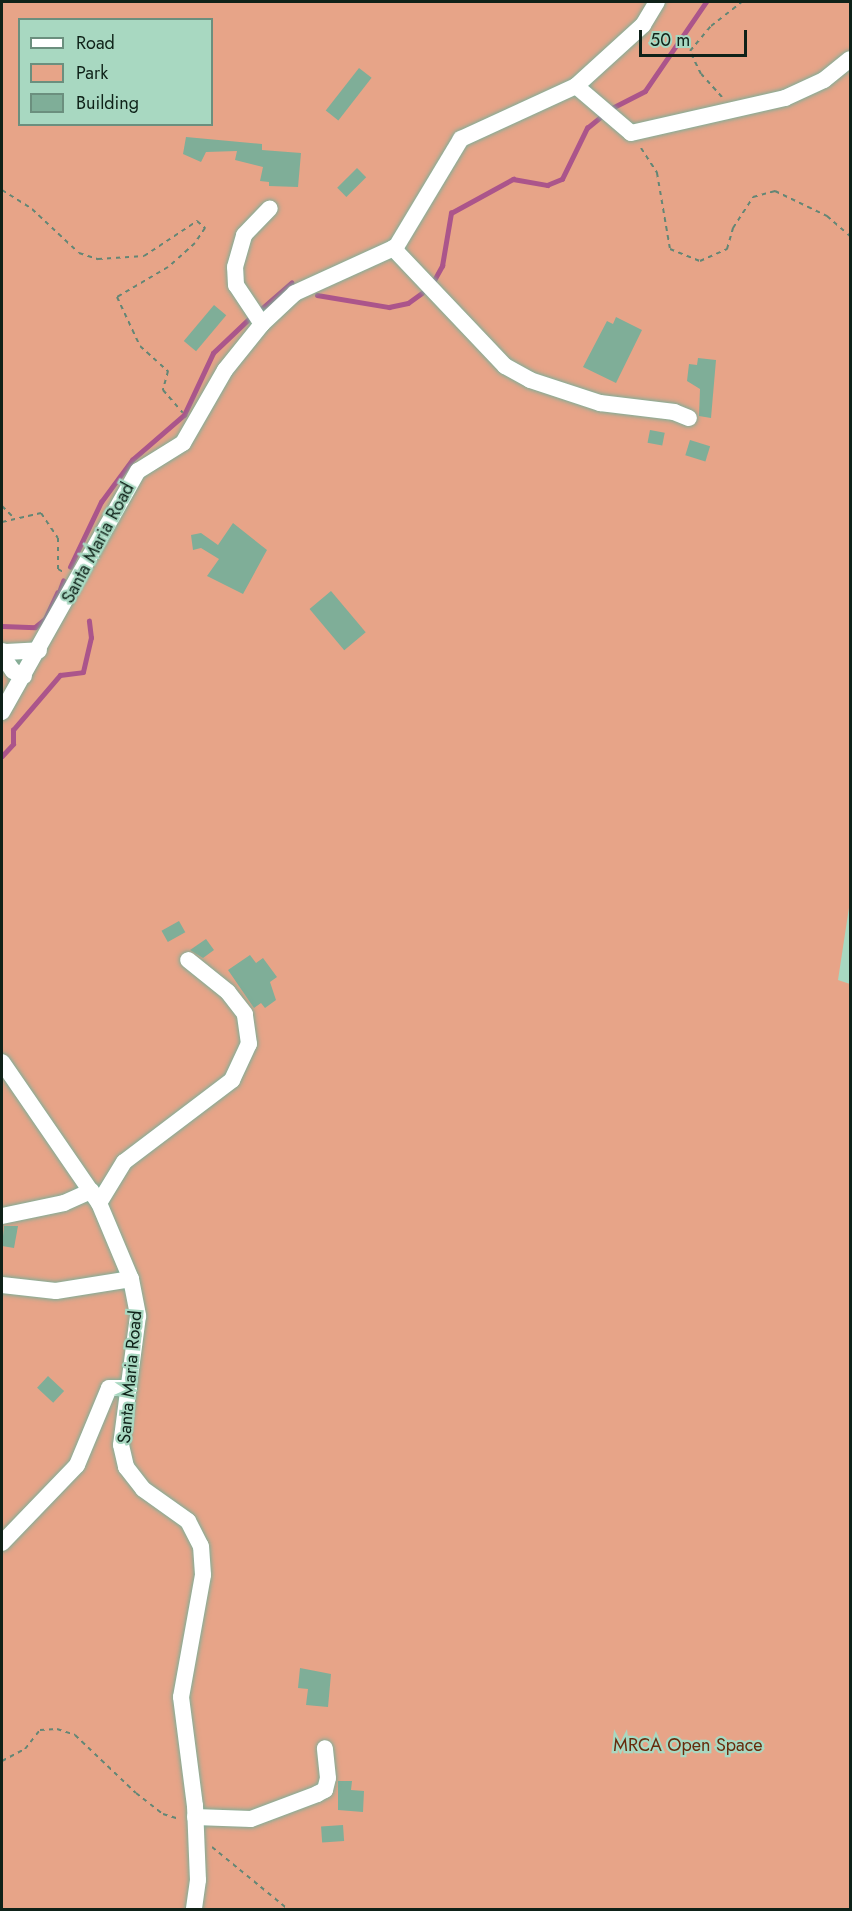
<!DOCTYPE html>
<html>
<head>
<meta charset="utf-8">
<style>
  body { margin:0 }
  #map { position:relative; width:852px; height:1911px; overflow:hidden; background:#a8d8c1; font-family:Jost,sans-serif }
  div>[style] { position:absolute }
  [style*='--x'] { left:calc(var(--x)*1px); top:calc(var(--y)*1px); width:calc(var(--w)*1px); rotate:calc(var(--a)*1deg) }
  .green>* { inset:0; background:#e7a488 }
  .stream>* { height:4.5px; margin:-2.25px; padding:0 2.25px; transform-origin:2.25px; border-radius:2.25px; background:#ab558b }
  .building>* { inset:0; background:#7fae98; transform-origin:0 0 }
  .path>* { height:2px; margin-top:-1px; transform-origin:0; background:repeating-linear-gradient(90deg,#638675 0 4.5px,transparent 0 9px) }
  .roads { filter:drop-shadow(0 0 2px #7ead97) drop-shadow(0 0 2px #7ead97) }
  .minor>* { height:16px; margin:-8px; padding:0 8px; transform-origin:8px; border-radius:8px; background:#fff }
  span { translate:-50% -50%; white-space:nowrap; text-align:center; line-height:1.15; -webkit-text-stroke:4.5px #a8d8c1; paint-order:stroke }
  .street-label { font-size:18px; color:#0f2219 }
  .park-label { font-size:18px; color:#672b0c }
  .frame { position:absolute; inset:0; border:3px solid #0f2219; pointer-events:none }
  .legend { position:absolute; left:18px; top:18px; width:195px; height:108px; box-sizing:border-box; background:#a8d8c1; border:2px solid #6b8f7e; margin:0; padding:8px 10px; list-style:none; font-size:18px; color:#0f2219 }
  .legend li { display:flex; align-items:center; gap:12px; height:30px }
  .legend b { width:30px; border:2px solid #6b8f7e }
  .scale { position:absolute; left:639px; top:30px; width:108px; height:27px; box-sizing:border-box; border:3px solid #0f2219; border-top:0; padding-left:8px; font-size:18px; line-height:21px; white-space:nowrap; color:#0f2219; -webkit-text-stroke:4px #a8d8c1; paint-order:stroke }
</style>
</head>
<body>
<div id="map">
  <div class="green">
    <i style="clip-path:polygon(evenodd,2px 2px,850px 2px,850px 901px,838px 980px,850px 984px,850px 1909px,2px 1910px,2px 2px,20px 20px,212px 20px,212px 124px,20px 124px,20px 20px)"></i>
  </div>
  <div class="stream">
    <i style="--x:610;--y:109;--w:39;--a:-27"></i>
    <i style="--x:645;--y:91;--w:108;--a:-55.6"></i>
    <i style="--x:432;--y:284;--w:21;--a:-61"></i>
    <i style="--x:442;--y:266;--w:54;--a:-80.4"></i>
    <i style="--x:451;--y:213;--w:71;--a:-28.7"></i>
    <i style="--x:513;--y:179;--w:35;--a:10"></i>
    <i style="--x:547;--y:185;--w:16;--a:-22"></i>
    <i style="--x:562;--y:179;--w:57;--a:-63.9"></i>
    <i style="--x:587;--y:128;--w:21;--a:-39"></i>
    <i style="--x:317;--y:295;--w:73;--a:9.5"></i>
    <i style="--x:389;--y:307;--w:19;--a:-12"></i>
    <i style="--x:408;--y:303;--w:17;--a:-36"></i>
    <i style="--x:259;--y:311;--w:43;--a:-41.2"></i>
    <i style="--x:70;--y:567;--w:72;--a:-64.5"></i>
    <i style="--x:101;--y:502;--w:52;--a:-53.6"></i>
    <i style="--x:132;--y:460;--w:69;--a:-40.9"></i>
    <i style="--x:184;--y:415;--w:68;--a:-64.9"></i>
    <i style="--x:213;--y:353;--w:54;--a:-43.5"></i>
    <i style="--x:58;--y:595;--w:15;--a:-70"></i>
    <i style="--x:2;--y:626;--w:33;--a:2"></i>
    <i style="--x:35;--y:627;--w:13;--a:-39"></i>
    <i style="--x:45;--y:619;--w:29;--a:-65"></i>
    <i style="--x:2;--y:756;--w:16;--a:-47"></i>
    <i style="--x:13;--y:744;--w:14;--a:-90"></i>
    <i style="--x:13;--y:730;--w:72;--a:-49.5"></i>
    <i style="--x:60;--y:675;--w:23;--a:-7"></i>
    <i style="--x:83;--y:672;--w:35;--a:-77"></i>
    <i style="--x:91;--y:638;--w:17;--a:-97"></i>
  </div>
  <div class="building">
    <i style="left:359px;top:68px;width:16px;height:54px;rotate:38deg"></i>
    <i style="clip-path:polygon(186px 137px,262px 144px,262px 150px,301px 153px,298px 187px,269px 186px,269px 182px,260px 181px,263px 167px,235px 160px,237px 151px,206px 152px,201px 162px,183px 154px)"></i>
    <i style="left:357px;top:168px;width:13px;height:28px;rotate:45deg"></i>
    <i style="left:214px;top:305px;width:16px;height:47px;rotate:40deg"></i>
    <i style="clip-path:polygon(616px 317px,642px 330px,616px 383px,583px 367px,607px 321px,613px 324px)"></i>
    <i style="clip-path:polygon(698px 358px,716px 360px,711px 418px,699px 416px,700px 389px,687px 381px,689px 364px,697px 365px)"></i>
    <i style="left:650px;top:430px;width:15px;height:13px;rotate:11deg"></i>
    <i style="left:690px;top:440px;width:21px;height:16px;rotate:17deg"></i>
    <i style="clip-path:polygon(233px 523px,267px 550px,243px 594px,207px 576px,219px 559px,201px 548px,193px 550px,191px 535px,201px 533px,218px 545px)"></i>
    <i style="left:331px;top:591px;width:54px;height:28px;rotate:50deg"></i>
    <i style="left:179px;top:921px;width:13px;height:20px;rotate:61deg"></i>
    <i style="clip-path:polygon(206px 939px,214px 950px,203px 958px,190px 950px)"></i>
    <i style="clip-path:polygon(250px 955px,256px 963px,263px 958px,277px 977px,270px 982px,276px 1000px,265px 1008px,261px 1003px,254px 1008px,228px 970px)"></i>
    <i style="clip-path:polygon(4px 1226px,18px 1226px,14px 1248px,2px 1246px)"></i>
    <i style="left:48px;top:1376px;width:22px;height:16px;rotate:43deg"></i>
    <i style="clip-path:polygon(300px 1668px,331px 1674px,328px 1707px,306px 1705px,308px 1689px,298px 1688px)"></i>
    <i style="clip-path:polygon(338px 1781px,352px 1781px,351px 1790px,364px 1791px,363px 1812px,338px 1810px)"></i>
    <i style="left:343px;top:1825px;width:16px;height:22px;rotate:86deg"></i>
  </div>
  <div class="path">
    <i style="--x:722;--y:97;--w:31;--a:-132"></i>
    <i style="--x:701;--y:74;--w:25;--a:-116"></i>
    <i style="--x:690;--y:51;--w:33;--a:-50"></i>
    <i style="--x:711;--y:26;--w:39;--a:-38"></i>
    <i style="--x:641;--y:148;--w:30;--a:57"></i>
    <i style="--x:657;--y:173;--w:77;--a:80.3"></i>
    <i style="--x:670;--y:249;--w:32;--a:22"></i>
    <i style="--x:700;--y:261;--w:30;--a:-24"></i>
    <i style="--x:727;--y:249;--w:22;--a:-74"></i>
    <i style="--x:733;--y:228;--w:37;--a:-57"></i>
    <i style="--x:753;--y:197;--w:23;--a:-15"></i>
    <i style="--x:775;--y:191;--w:58;--a:25.7"></i>
    <i style="--x:827;--y:216;--w:30;--a:41"></i>
    <i style="--x:2;--y:190;--w:36;--a:32"></i>
    <i style="--x:32;--y:209;--w:64;--a:43.1"></i>
    <i style="--x:79;--y:253;--w:20;--a:18"></i>
    <i style="--x:98;--y:259;--w:46;--a:-3.7"></i>
    <i style="--x:144;--y:256;--w:64;--a:-33.4"></i>
    <i style="--x:197;--y:221;--w:11;--a:41"></i>
    <i style="--x:205;--y:228;--w:18;--a:124"></i>
    <i style="--x:195;--y:243;--w:36;--a:138"></i>
    <i style="--x:168;--y:267;--w:59;--a:149.5"></i>
    <i style="--x:117;--y:297;--w:54;--a:64.9"></i>
    <i style="--x:140;--y:346;--w:38;--a:42"></i>
    <i style="--x:168;--y:371;--w:20;--a:105"></i>
    <i style="--x:163;--y:390;--w:30;--a:49"></i>
    <i style="--x:2;--y:506;--w:17;--a:45"></i>
    <i style="--x:2;--y:522;--w:40;--a:-13"></i>
    <i style="--x:41;--y:513;--w:30;--a:56"></i>
    <i style="--x:58;--y:538;--w:31;--a:90"></i>
    <i style="--x:58;--y:569;--w:8;--a:30"></i>
    <i style="--x:2;--y:1761;--w:26;--a:-28"></i>
    <i style="--x:25;--y:1749;--w:24;--a:-52"></i>
    <i style="--x:40;--y:1730;--w:17;--a:-3"></i>
    <i style="--x:57;--y:1729;--w:19;--a:18"></i>
    <i style="--x:75;--y:1735;--w:84;--a:43.6"></i>
    <i style="--x:136;--y:1793;--w:34;--a:38"></i>
    <i style="--x:163;--y:1814;--w:17;--a:17"></i>
    <i style="--x:212;--y:1847;--w:99;--a:39.3"></i>
  </div>
  <div class="roads">
    <div class="minor">
      <i style="--x:576;--y:86;--w:72;--a:40.5"></i>
      <i style="--x:631;--y:133;--w:158;--a:-12.8"></i>
      <i style="--x:785;--y:98;--w:43;--a:-24.8"></i>
      <i style="--x:824;--y:80;--w:33;--a:-39"></i>
      <i style="--x:393;--y:248;--w:163;--a:46.5"></i>
      <i style="--x:505;--y:366;--w:29;--a:29"></i>
      <i style="--x:530;--y:380;--w:74;--a:18.2"></i>
      <i style="--x:600;--y:403;--w:75;--a:6.9"></i>
      <i style="--x:674;--y:412;--w:16;--a:22"></i>
      <i style="--x:262;--y:324;--w:47;--a:-123.7"></i>
      <i style="--x:236;--y:285;--w:18;--a:-93"></i>
      <i style="--x:235;--y:267;--w:33;--a:-74"></i>
      <i style="--x:244;--y:235;--w:37;--a:-46"></i>
      <i style="--x:2;--y:651;--w:4;--a:14"></i>
      <i style="--x:6;--y:652;--w:9;--a:90"></i>
      <i style="--x:6;--y:661;--w:12;--a:55"></i>
      <i style="--x:13;--y:671;--w:12;--a:24"></i>
      <i style="--x:6;--y:652;--w:33;--a:-3"></i>
      <i style="--x:2;--y:712;--w:277;--a:-60.6"></i>
      <i style="--x:138;--y:471;--w:53;--a:-31.9"></i>
      <i style="--x:183;--y:443;--w:84;--a:-60.1"></i>
      <i style="--x:225;--y:370;--w:59;--a:-51.2"></i>
      <i style="--x:262;--y:324;--w:45;--a:-43.2"></i>
      <i style="--x:295;--y:293;--w:111;--a:-24.5"></i>
      <i style="--x:396;--y:247;--w:126;--a:-59"></i>
      <i style="--x:461;--y:139;--w:127;--a:-24.7"></i>
      <i style="--x:576;--y:86;--w:91;--a:-42.3"></i>
      <i style="--x:643;--y:25;--w:27;--a:-59"></i>
      <i style="--x:2;--y:1062;--w:171;--a:55.5"></i>
      <i style="--x:99;--y:1203;--w:82;--a:67.2"></i>
      <i style="--x:131;--y:1279;--w:38;--a:79"></i>
      <i style="--x:138;--y:1316;--w:130;--a:97.5"></i>
      <i style="--x:121;--y:1445;--w:23;--a:77"></i>
      <i style="--x:126;--y:1467;--w:28;--a:52"></i>
      <i style="--x:143;--y:1489;--w:55;--a:35.4"></i>
      <i style="--x:188;--y:1521;--w:28;--a:63"></i>
      <i style="--x:201;--y:1546;--w:29;--a:86"></i>
      <i style="--x:203;--y:1575;--w:124;--a:100.2"></i>
      <i style="--x:181;--y:1697;--w:110;--a:82.7"></i>
      <i style="--x:195;--y:1806;--w:74;--a:87.7"></i>
      <i style="--x:198;--y:1880;--w:30;--a:98"></i>
      <i style="--x:99;--y:1203;--w:48;--a:-58.6"></i>
      <i style="--x:124;--y:1162;--w:136;--a:-37.2"></i>
      <i style="--x:232;--y:1080;--w:40;--a:-65"></i>
      <i style="--x:249;--y:1044;--w:30;--a:-98"></i>
      <i style="--x:245;--y:1014;--w:28;--a:-128"></i>
      <i style="--x:228;--y:992;--w:51;--a:-141.3"></i>
      <i style="--x:2;--y:1216;--w:63;--a:-11.8"></i>
      <i style="--x:64;--y:1203;--w:30;--a:-24"></i>
      <i style="--x:2;--y:1285;--w:54;--a:6.3"></i>
      <i style="--x:56;--y:1291;--w:76;--a:-9.1"></i>
      <i style="--x:2;--y:1543;--w:108;--a:-46.1"></i>
      <i style="--x:77;--y:1465;--w:83;--a:-67.4"></i>
      <i style="--x:109;--y:1388;--w:20;--a:0"></i>
      <i style="--x:195;--y:1817;--w:56;--a:2"></i>
      <i style="--x:251;--y:1819;--w:71;--a:-20.7"></i>
      <i style="--x:317;--y:1794;--w:9;--a:-27"></i>
      <i style="--x:325;--y:1790;--w:12;--a:-76"></i>
      <i style="--x:328;--y:1778;--w:30;--a:-96"></i>
    </div>
  </div>
  <div class="street-label">
    <span style="left:98px;top:543px;rotate:-62deg">Santa Maria Road</span>
    <span style="left:130px;top:1377px;rotate:-85deg">Santa Maria Road</span>
  </div>
  <div class="park-label">
    <span style="left:688px;top:1745px">MRCA Open Space</span>
  </div>
  <div class="frame"></div>
  <ul class="legend">
  <li><b style="height:8px;background:#fff"></b>Road</li>
  <li><b style="height:16px;background:#e7a488"></b>Park</li>
  <li><b style="height:16px;background:#7fae98"></b>Building</li>
  </ul>
  <div class="scale">50 m</div>
</div>
</body>
</html>
